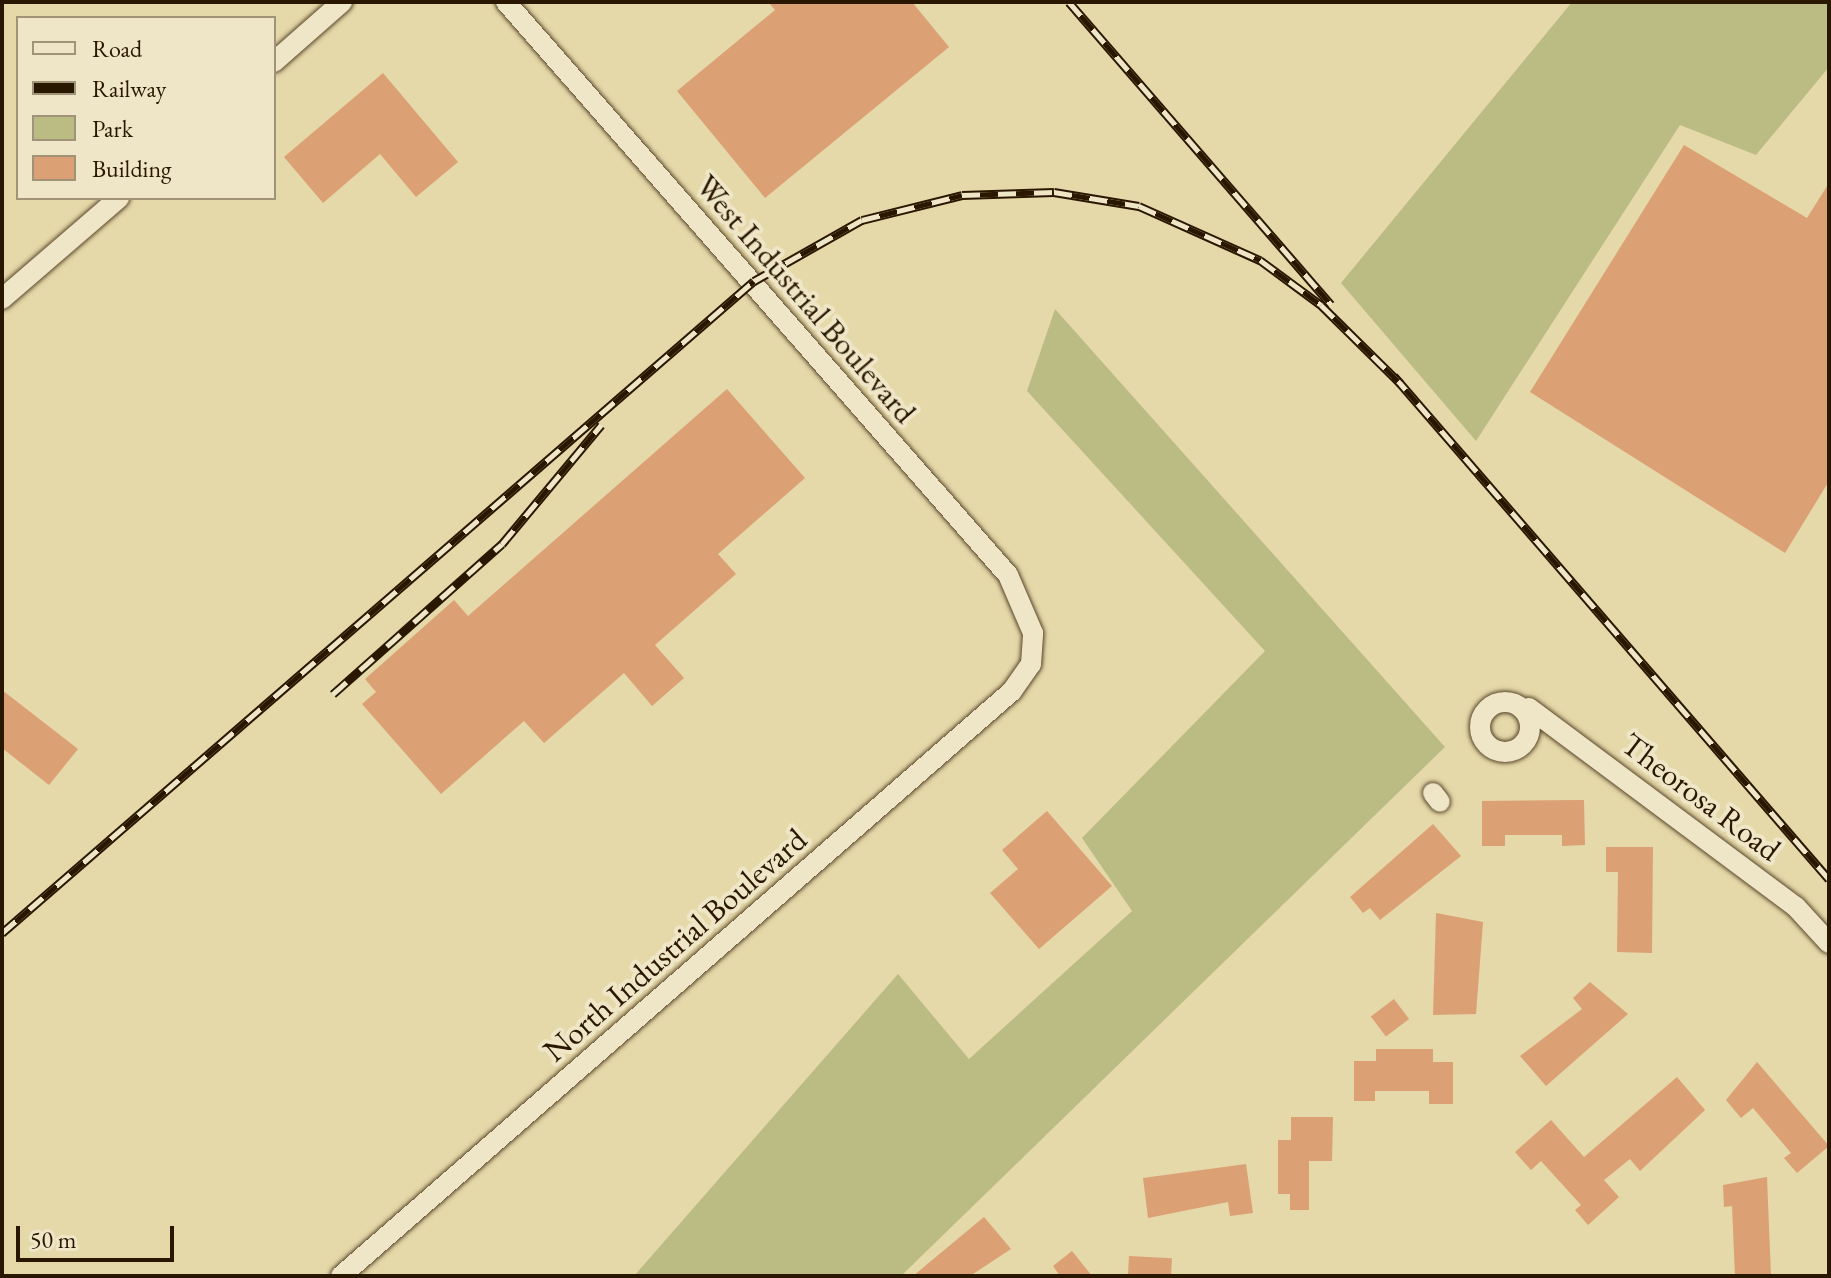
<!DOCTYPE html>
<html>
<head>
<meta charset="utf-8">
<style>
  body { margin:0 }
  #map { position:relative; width:1831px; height:1278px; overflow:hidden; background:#e5d8a9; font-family:"EB Garamond",serif }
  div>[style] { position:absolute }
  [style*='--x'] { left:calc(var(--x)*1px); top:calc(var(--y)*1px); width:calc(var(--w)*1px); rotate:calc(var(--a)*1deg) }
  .green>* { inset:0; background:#bbbc84 }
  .building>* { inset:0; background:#dba073; transform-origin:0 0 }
  .roads { filter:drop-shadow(0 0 2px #59472a) drop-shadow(0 0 2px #59472a) }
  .minor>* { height:20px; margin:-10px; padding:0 10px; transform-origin:10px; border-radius:10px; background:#eee6c7 }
  .minor>.ring { margin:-10px; padding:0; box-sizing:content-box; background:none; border:20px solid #eee6c7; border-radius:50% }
  .rail>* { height:9px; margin-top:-4.5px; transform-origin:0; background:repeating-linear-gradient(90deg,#eee6c7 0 18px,#2a1700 0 36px); box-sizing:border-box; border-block:2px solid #2a1700 }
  span { translate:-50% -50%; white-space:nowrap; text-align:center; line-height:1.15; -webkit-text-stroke:8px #eee6c7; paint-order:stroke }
  .street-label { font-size:32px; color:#2a1700 }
  .frame { position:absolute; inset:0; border:4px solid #2a1700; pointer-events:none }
  .legend { position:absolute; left:16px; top:16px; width:260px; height:184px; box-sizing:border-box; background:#eee6c7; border:2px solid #a09377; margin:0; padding:10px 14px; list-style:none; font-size:24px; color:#2a1700 }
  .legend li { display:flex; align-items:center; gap:16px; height:40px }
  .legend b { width:40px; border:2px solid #a09377 }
  .scale { position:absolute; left:16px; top:1226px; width:158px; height:36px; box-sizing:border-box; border:4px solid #2a1700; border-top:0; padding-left:10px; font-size:24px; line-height:28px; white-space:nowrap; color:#2a1700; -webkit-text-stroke:6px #eee6c7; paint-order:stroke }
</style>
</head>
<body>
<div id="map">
  <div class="green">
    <i style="clip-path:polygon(1572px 2px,1829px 2px,1829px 67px,1756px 155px,1680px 125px,1476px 441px,1341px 283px)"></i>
    <i style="clip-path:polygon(1055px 309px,1445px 747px,901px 1276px,634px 1276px,898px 974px,969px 1059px,1132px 911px,1082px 838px,1265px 651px,1027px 391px)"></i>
  </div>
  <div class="building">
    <i style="clip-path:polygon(768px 2px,912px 2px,949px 47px,765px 198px,677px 91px,775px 10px)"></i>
    <i style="clip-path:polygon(383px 73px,458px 162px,416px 197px,380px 154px,323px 203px,284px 157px)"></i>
    <i style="clip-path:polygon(1684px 145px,1807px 218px,1829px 183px,1829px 481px,1785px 553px,1530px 392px)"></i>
    <i style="clip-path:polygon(727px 389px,805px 478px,718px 554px,736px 574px,655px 645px,684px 678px,652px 706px,624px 673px,544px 743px,524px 721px,441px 794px,362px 704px,376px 692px,365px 679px,454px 600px,468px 616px)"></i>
    <i style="clip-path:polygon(2px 690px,78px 749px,49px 785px,2px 748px)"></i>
    <i style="clip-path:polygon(1584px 800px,1585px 845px,1562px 846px,1562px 835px,1505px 835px,1505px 846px,1482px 846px,1482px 801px)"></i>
    <i style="clip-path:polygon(1047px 811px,1112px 886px,1039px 949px,990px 893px,1018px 869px,1002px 850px)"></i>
    <i style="clip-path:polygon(1433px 824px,1461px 856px,1380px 920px,1370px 908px,1363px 913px,1350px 897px)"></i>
    <i style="clip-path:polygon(1606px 847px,1653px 847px,1652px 953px,1617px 952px,1618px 872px,1606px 872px)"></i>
    <i style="clip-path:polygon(1436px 913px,1483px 922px,1476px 1014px,1433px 1015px)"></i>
    <i style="clip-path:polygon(1590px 982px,1628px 1014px,1546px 1086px,1520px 1056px,1582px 1009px,1573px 998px)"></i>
    <i style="left:1394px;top:999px;width:25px;height:29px;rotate:53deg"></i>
    <i style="clip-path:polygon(1376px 1049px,1433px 1049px,1433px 1062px,1453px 1062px,1453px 1104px,1429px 1104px,1429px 1091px,1375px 1091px,1375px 1101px,1354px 1101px,1354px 1061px,1376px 1061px)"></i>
    <i style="clip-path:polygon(1757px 1062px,1829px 1146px,1797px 1173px,1784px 1158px,1791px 1153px,1753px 1108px,1741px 1118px,1726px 1100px)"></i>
    <i style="clip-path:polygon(1677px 1077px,1705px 1110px,1640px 1171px,1630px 1159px,1604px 1180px,1619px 1197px,1588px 1225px,1575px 1210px,1581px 1205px,1541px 1161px,1531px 1170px,1515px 1152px,1551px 1120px,1584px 1157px)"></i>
    <i style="clip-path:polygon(1291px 1117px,1333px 1117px,1332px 1161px,1309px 1161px,1309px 1210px,1290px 1210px,1290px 1194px,1278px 1194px,1278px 1140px,1291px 1140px)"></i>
    <i style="clip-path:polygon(1246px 1164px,1253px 1213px,1230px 1216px,1228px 1202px,1148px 1218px,1143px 1178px)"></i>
    <i style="clip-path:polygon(1767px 1177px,1771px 1276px,1735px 1276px,1732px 1206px,1724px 1207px,1723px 1185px)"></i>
    <i style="clip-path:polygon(984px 1217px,1011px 1249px,970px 1276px,913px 1276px)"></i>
    <i style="clip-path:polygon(1072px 1251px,1092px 1276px,1060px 1276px,1053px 1266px)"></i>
    <i style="left:1129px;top:1256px;width:43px;height:20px;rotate:3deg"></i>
  </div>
  <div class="roads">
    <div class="minor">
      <i style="--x:274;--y:62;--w:91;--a:-41.4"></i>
      <i style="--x:2;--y:299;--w:155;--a:-40.8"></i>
      <i class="ring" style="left:1480px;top:702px;width:30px;height:30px"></i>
      <i style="--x:1529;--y:708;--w:333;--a:36.7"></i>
      <i style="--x:1796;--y:907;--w:49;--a:47.5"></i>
      <i style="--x:1433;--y:793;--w:11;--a:52"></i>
      <i style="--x:341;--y:1276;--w:890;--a:-41.08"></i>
      <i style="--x:1012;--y:691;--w:33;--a:-55"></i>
      <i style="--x:1031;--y:664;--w:31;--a:-86"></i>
      <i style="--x:1033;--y:633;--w:63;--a:-113.3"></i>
      <i style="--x:1008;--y:575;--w:762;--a:-131.22"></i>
    </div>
  </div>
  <div class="rail">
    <i style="--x:1069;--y:2;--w:400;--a:49.1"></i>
    <i style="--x:1394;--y:376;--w:665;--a:49.15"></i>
    <i style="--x:333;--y:694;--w:226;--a:-41.6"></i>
    <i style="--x:502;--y:544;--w:155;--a:-50.2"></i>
    <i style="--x:2;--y:933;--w:995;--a:-40.93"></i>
    <i style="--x:754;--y:281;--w:124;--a:-29.5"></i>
    <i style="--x:862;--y:220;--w:103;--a:-14"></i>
    <i style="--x:962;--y:195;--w:92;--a:-1.9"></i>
    <i style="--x:1054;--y:192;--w:86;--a:9.4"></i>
    <i style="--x:1139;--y:206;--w:133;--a:24.1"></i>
    <i style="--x:1260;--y:260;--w:76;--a:36.4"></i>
    <i style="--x:1321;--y:305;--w:112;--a:44.6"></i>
  </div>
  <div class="street-label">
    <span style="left:806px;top:299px;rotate:49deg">West Industrial Boulevard</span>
    <span style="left:1701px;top:797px;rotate:37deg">Theorosa Road</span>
    <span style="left:675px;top:945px;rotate:-41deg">North Industrial Boulevard</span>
  </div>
  <div class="frame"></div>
  <ul class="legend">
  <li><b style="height:10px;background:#eee6c7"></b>Road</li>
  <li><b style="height:10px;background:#2a1700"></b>Railway</li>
  <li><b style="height:22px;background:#bbbc84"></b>Park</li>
  <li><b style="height:22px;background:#dba073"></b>Building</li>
  </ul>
  <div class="scale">50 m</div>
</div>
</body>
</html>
